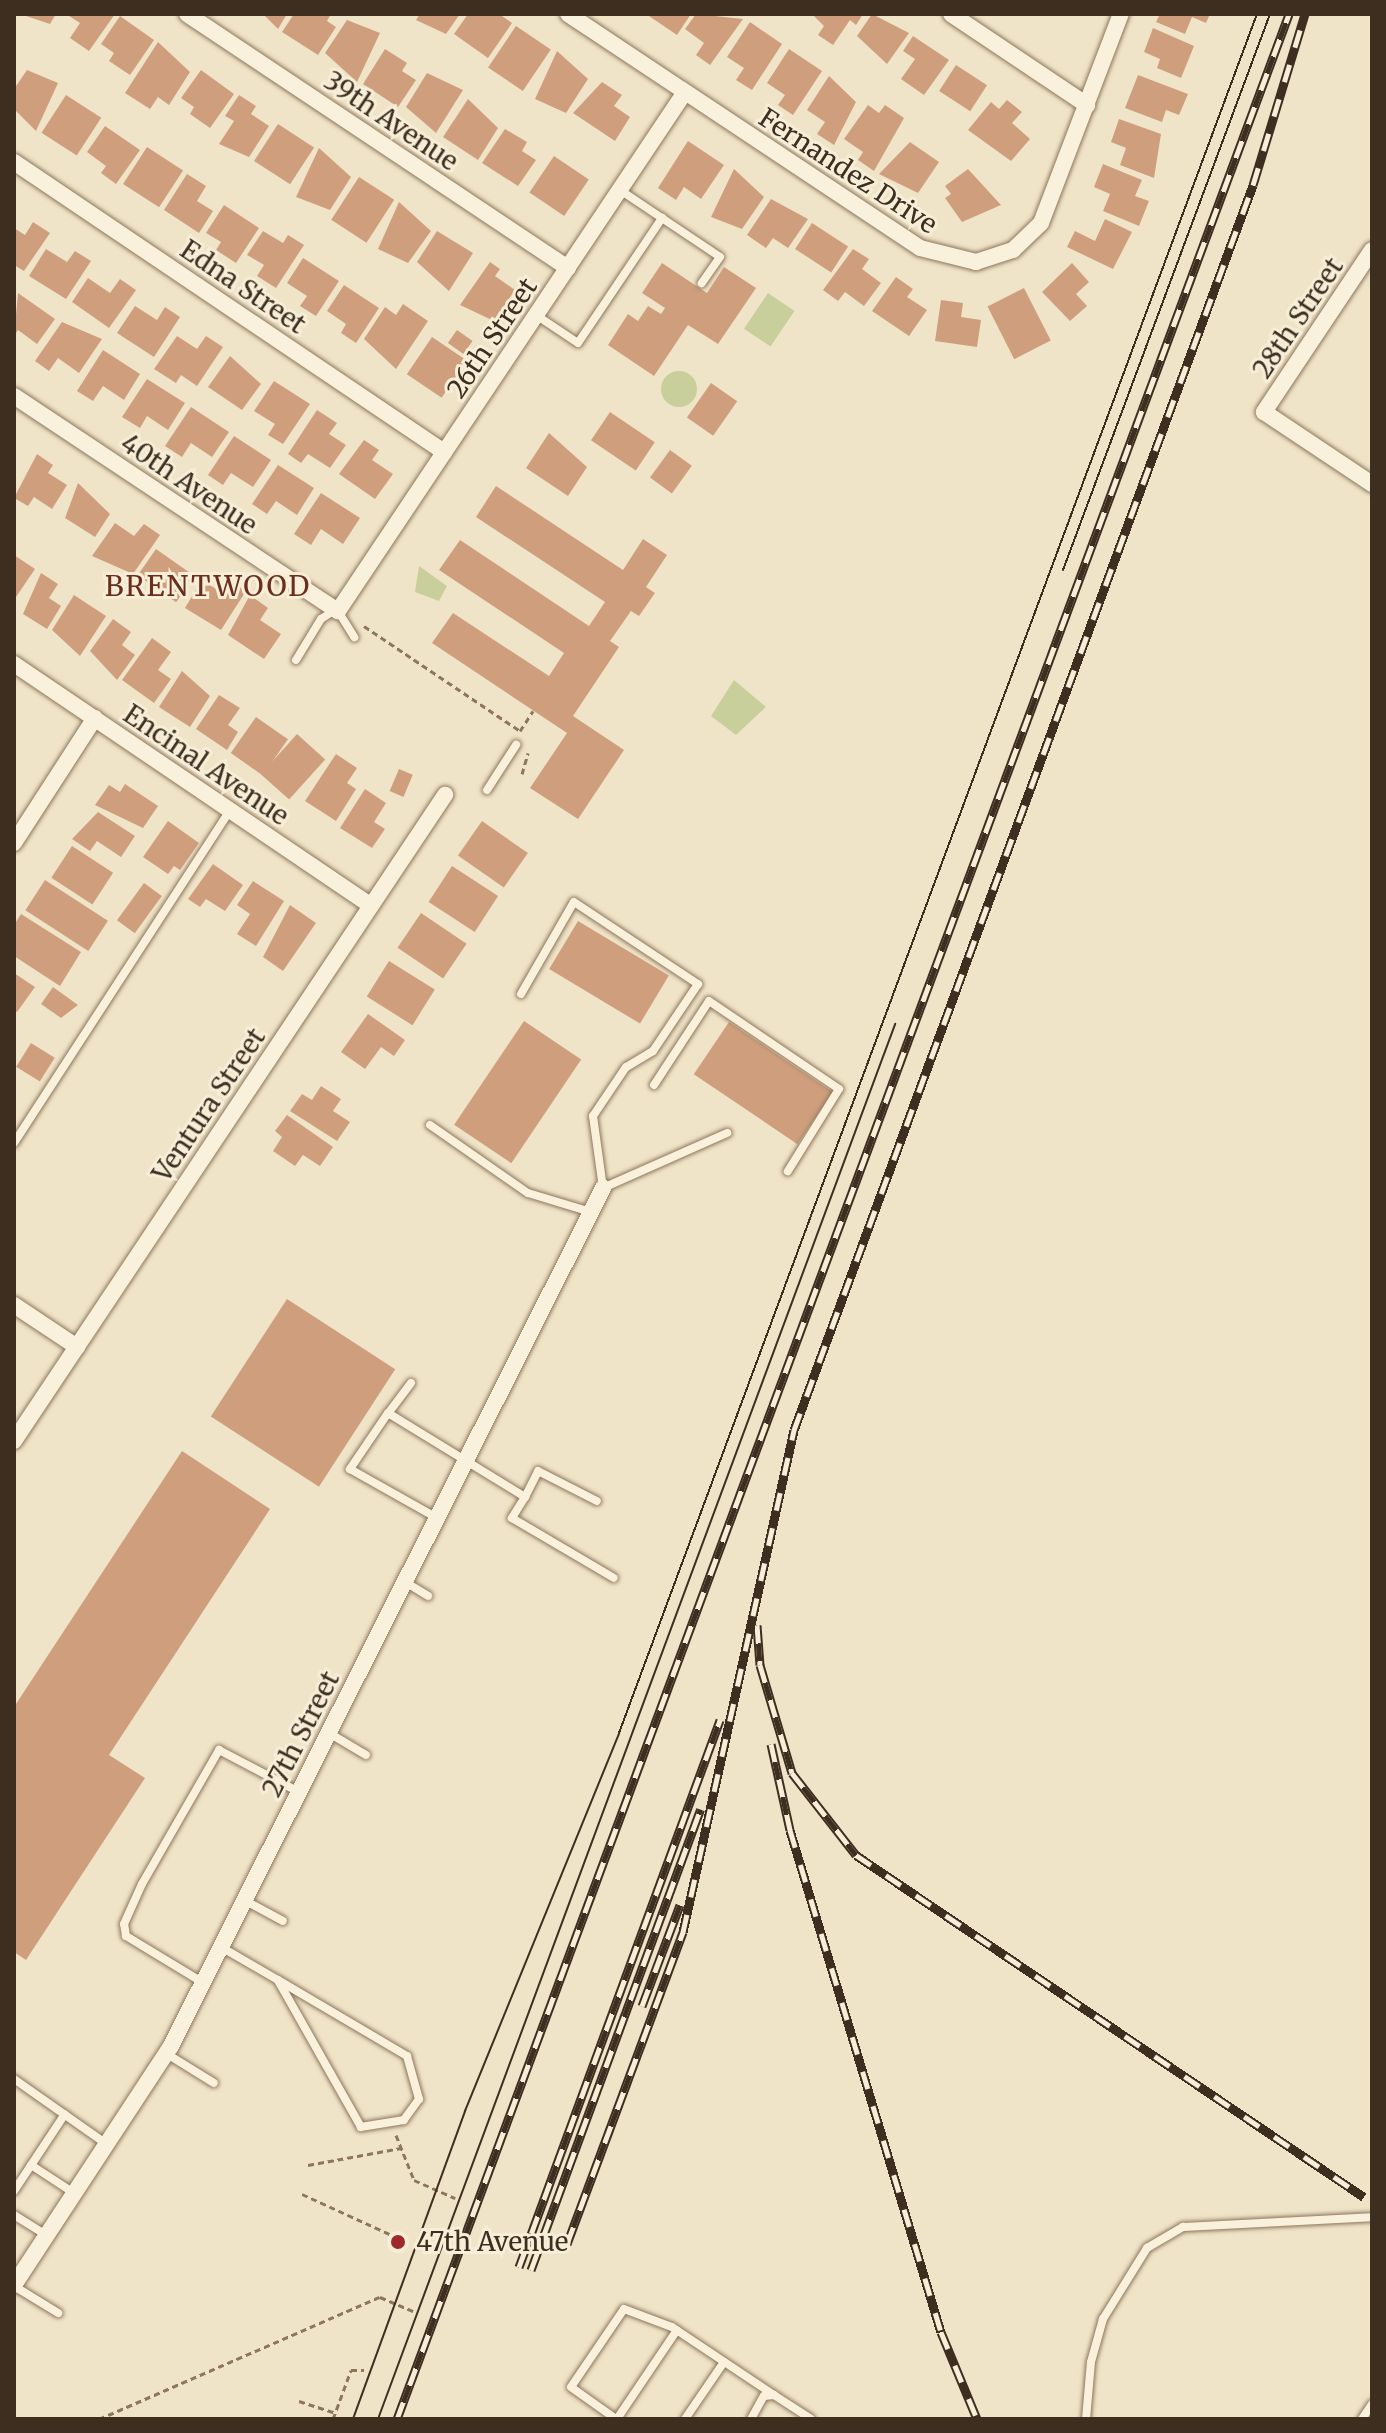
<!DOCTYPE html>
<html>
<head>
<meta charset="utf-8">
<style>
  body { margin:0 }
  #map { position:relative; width:1386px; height:2433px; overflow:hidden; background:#f0e4c8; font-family:Merriweather,serif }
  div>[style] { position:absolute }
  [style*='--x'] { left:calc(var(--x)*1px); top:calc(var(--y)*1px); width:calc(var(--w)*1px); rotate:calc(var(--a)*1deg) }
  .green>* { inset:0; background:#c9cf9b; transform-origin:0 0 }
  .round { border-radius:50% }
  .building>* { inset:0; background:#cf9f7d; transform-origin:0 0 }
  .path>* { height:3px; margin-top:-1.5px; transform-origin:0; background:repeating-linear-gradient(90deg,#8d765c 0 6px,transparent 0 10px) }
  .roads { filter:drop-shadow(0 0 2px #8d765c) drop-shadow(0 0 2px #8d765c) }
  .service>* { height:8px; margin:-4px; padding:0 4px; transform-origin:4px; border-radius:4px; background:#faf1dc }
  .minor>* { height:16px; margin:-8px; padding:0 8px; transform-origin:8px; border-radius:8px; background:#faf1dc }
  .tram>* { height:2px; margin:-1px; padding:0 1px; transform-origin:1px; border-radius:1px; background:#3d2e20 }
  .rail>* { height:9px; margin-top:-4.5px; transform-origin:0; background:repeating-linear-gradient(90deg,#f7eed8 0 18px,#3d2e20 0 36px); box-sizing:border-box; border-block:2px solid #3d2e20 }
  .dots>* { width:22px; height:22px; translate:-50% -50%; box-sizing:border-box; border:4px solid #f7eed8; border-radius:50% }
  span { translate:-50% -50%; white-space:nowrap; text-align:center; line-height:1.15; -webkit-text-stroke:6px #f7eed8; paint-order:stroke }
  .street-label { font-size:26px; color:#3d2e20 }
  .poi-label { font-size:26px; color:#3d2e20 }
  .left { translate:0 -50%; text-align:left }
  .neighbourhood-label { font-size:28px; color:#6b2e1e; letter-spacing:2px }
  .frame { position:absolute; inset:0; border:16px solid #3d2e20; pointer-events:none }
</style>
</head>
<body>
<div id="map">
  <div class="green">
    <i style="left:768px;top:293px;width:32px;height:43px;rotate:34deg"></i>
    <i class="round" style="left:661px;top:371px;width:36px;height:36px"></i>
    <i style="clip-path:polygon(419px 566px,447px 586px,439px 601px,415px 592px)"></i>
    <i style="clip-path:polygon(734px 680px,766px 707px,736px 735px,711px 716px)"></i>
  </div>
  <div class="building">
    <i style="clip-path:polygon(20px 14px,56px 14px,50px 24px)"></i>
    <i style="clip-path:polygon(66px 14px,115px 14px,89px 51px,70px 38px,80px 23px)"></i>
    <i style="clip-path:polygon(263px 14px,287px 14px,278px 29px)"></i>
    <i style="clip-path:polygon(294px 14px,331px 14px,327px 21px,336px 27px,318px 55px,282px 32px)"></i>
    <i style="clip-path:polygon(420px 14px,460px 14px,446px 34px,416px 20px)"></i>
    <i style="clip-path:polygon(468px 14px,499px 14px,512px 23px,488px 58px,454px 34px)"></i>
    <i style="clip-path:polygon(646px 14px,691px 14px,677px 35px)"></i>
    <i style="clip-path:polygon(696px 14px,743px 19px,710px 65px,696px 55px,704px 43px,685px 29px)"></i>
    <i style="clip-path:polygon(812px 14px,863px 14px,856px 25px,850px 20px,833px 45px,818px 35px,824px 26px)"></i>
    <i style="clip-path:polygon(872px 14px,909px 33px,887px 64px,857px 36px)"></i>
    <i style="clip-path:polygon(1160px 14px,1210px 14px,1206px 23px,1192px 17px,1185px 34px,1156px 22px)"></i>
    <i style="clip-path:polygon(120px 16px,154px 40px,130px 75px,109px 61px,114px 53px,101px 44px)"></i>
    <i style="clip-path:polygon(347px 20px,380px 33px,357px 82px,325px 53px)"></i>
    <i style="clip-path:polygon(750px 22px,782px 44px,752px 90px,736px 80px,744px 68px,727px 57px)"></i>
    <i style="left:516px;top:26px;width:42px;height:50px;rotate:34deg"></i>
    <i style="clip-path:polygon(1153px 28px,1194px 46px,1181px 78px,1157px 68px,1160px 59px,1144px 52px)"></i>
    <i style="clip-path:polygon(913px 36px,949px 60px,924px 95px,901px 79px,915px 59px,903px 51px)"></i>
    <i style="clip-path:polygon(158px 42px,190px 72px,169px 105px,158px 97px,150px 109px,125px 93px)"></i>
    <i style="clip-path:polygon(385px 49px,407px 63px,402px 71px,416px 80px,398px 107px,363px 84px)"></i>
    <i style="clip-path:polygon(789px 49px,822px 71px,793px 115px,778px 105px,785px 95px,767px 83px)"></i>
    <i style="clip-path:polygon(557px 51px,588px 79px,566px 113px,535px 99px)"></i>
    <i style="left:956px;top:65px;width:37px;height:31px;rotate:33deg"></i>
    <i style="clip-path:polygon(27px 70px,58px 83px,36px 131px,14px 109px,14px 89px)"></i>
    <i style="clip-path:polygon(201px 70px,234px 94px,210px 128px,190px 114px,194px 107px,181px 98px)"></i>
    <i style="clip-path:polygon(427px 73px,463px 90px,436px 133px,406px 107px)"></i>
    <i style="clip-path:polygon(1138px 75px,1188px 94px,1179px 115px,1166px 110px,1162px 122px,1125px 108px)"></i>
    <i style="clip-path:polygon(829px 76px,856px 102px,834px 145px,817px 134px,825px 122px,807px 110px)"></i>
    <i style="clip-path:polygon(602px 82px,622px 95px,614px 106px,630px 117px,615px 141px,573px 113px)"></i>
    <i style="left:66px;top:95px;width:42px;height:45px;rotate:33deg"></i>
    <i style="clip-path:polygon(239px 95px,256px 106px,251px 114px,269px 126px,249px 157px,219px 144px,234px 121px,225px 116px)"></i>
    <i style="clip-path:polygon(468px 99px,498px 128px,478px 160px,443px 137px)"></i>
    <i style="clip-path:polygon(1007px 100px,1022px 112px,1012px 123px,1030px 139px,1011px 161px,968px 130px,991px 102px,999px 109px)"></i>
    <i style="clip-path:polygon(868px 105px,879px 113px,885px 105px,904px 118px,874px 171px,858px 160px,863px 152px,844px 139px)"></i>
    <i style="clip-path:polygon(1119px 119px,1161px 134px,1154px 178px,1120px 165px,1126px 148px,1111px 142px)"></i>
    <i style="left:278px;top:124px;width:43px;height:44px;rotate:33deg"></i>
    <i style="clip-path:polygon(105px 126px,140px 150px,116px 184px,101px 173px,106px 166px,87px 152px)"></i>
    <i style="clip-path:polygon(505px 129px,527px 142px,522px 151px,536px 160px,518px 186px,482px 163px)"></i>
    <i style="clip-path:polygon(688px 141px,724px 165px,701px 199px,684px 187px,676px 200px,658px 188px)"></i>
    <i style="clip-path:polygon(910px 142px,939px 162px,918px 193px,879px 174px)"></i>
    <i style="left:147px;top:147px;width:43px;height:44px;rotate:33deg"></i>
    <i style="clip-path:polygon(319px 148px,351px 177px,330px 210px,296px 197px)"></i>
    <i style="left:554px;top:156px;width:42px;height:44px;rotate:34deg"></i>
    <i style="clip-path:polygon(1103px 164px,1142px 180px,1135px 196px,1149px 201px,1139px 226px,1103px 211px,1110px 194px,1094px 187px)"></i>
    <i style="clip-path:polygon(734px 169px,764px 197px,742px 229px,711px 217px)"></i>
    <i style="clip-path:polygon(968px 169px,1001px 205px,962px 222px,945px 198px,951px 194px,945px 186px)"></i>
    <i style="clip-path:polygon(187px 174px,206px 186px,197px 201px,213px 211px,199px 233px,164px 210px)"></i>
    <i style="left:359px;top:177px;width:42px;height:51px;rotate:33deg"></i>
    <i style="clip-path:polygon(771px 199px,808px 219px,788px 248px,773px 238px,766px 248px,747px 235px)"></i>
    <i style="clip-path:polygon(399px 202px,431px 231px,408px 263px,378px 249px)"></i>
    <i style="clip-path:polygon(224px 205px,259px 228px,236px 263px,216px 250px,221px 242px,206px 233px)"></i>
    <i style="clip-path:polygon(1105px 219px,1132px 232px,1113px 269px,1067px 247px,1075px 231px,1095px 241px)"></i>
    <i style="clip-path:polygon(33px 222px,50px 233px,24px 271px,14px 265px,14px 228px,25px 235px)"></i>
    <i style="left:812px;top:223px;width:43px;height:31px;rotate:33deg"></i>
    <i style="clip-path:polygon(263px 231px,283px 243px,288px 235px,304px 245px,276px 288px,257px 276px,264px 265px,247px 255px)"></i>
    <i style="clip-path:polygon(437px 231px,473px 253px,449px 291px,417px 262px)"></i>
    <i style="clip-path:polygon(46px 249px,67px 262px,75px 251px,91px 261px,66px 299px,29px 276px)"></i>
    <i style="clip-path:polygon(853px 249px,869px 259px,862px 269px,881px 283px,864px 306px,845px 292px,838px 301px,823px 290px)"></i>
    <i style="clip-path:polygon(303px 258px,339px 281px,316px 316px,300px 306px,307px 296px,287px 283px)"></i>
    <i style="clip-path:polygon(490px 262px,500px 269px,495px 276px,515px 290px,494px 321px,460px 305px)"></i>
    <i style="clip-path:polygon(662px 263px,707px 293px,724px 267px,756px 288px,718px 344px,688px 325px,654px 376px,608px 345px,628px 314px,638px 321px,648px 306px,661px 314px,665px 308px,642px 293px)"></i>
    <i style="clip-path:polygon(1072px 263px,1089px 282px,1076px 294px,1087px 306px,1070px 321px,1042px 292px)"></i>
    <i style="clip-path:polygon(896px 277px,913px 289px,907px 297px,927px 310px,909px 336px,872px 311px)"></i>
    <i style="clip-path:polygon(88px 278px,110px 293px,120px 279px,136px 290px,109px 328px,72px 302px)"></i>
    <i style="clip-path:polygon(344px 285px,379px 308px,356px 343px,341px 333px,346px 324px,327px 311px)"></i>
    <i style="left:1024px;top:288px;width:59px;height:41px;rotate:63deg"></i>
    <i style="clip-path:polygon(18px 293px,55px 319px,37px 344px,18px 330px,14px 336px)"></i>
    <i style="clip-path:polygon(941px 300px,963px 303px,961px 317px,981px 320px,977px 347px,935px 341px)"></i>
    <i style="clip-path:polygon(403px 304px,428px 321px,396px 369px,364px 339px,385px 307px,396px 315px)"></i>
    <i style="clip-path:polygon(135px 306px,157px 320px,165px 307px,180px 317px,154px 357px,117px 333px)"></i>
    <i style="clip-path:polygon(62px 322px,102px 339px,79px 373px,58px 358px,49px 371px,35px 361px)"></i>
    <i style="left:457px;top:330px;width:19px;height:16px;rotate:35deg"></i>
    <i style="clip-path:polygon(177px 336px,197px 349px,206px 336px,223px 347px,197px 386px,181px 375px,176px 383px,154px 369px)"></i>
    <i style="left:432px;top:337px;width:42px;height:45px;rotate:34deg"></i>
    <i style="clip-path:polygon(103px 350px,140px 374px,124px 400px,103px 386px,93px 401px,77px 391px)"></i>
    <i style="clip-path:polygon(230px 356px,261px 384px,242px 410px,208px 387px)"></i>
    <i style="clip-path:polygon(147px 379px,185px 403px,168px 430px,147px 416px,140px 428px,122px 417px)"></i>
    <i style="clip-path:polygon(274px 381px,310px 404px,283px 444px,268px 435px,275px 424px,254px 411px)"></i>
    <i style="left:711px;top:383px;width:32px;height:42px;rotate:35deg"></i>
    <i style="clip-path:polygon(191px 407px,229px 432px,212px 457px,191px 443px,182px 457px,165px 446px)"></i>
    <i style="clip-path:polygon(317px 410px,337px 423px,329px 434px,346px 445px,330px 468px,308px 454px,301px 463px,288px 454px)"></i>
    <i style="left:610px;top:412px;width:54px;height:34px;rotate:34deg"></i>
    <i style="clip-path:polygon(549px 433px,587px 467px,568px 496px,526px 468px)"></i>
    <i style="clip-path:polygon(234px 436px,271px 460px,253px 487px,231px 473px,223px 485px,208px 475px)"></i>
    <i style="clip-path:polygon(364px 440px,379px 450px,372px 460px,393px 474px,375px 499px,339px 474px)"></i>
    <i style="left:670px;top:450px;width:27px;height:34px;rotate:36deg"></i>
    <i style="clip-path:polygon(37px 454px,53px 465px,48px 473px,67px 485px,52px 509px,34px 497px,28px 506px,14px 498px)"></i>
    <i style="clip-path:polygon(278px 465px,314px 488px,297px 515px,276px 501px,267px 514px,252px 504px)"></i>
    <i style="clip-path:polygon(78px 483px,110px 514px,95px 537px,65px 518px)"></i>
    <i style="clip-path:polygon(496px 486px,623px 570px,643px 539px,667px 555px,646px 587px,655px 593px,639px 616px,631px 611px,610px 641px,619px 647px,573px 716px,624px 750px,578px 819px,530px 788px,567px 733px,432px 643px,453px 613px,549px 676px,564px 653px,439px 570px,460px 540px,589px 626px,605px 602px,476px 517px)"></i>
    <i style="clip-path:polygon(321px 493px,360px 518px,343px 544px,321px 529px,311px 545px,294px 534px)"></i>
    <i style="clip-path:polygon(115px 523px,134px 536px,144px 524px,160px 535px,133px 574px,92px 556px)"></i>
    <i style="left:156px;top:549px;width:47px;height:32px;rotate:35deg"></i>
    <i style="clip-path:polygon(14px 555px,35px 569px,14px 600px)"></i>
    <i style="clip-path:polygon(41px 573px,58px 584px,49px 598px,61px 606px,47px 629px,23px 614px)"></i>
    <i style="clip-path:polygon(202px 580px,224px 594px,231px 582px,246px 591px,221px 630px,185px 608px)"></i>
    <i style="clip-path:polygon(74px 595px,106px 616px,80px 656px,52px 630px)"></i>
    <i style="clip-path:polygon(250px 595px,268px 608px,260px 620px,281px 634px,264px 659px,228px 635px)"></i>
    <i style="clip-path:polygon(113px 619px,131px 632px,122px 645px,135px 655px,117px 680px,90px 651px)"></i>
    <i style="clip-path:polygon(152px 638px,171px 652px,158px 670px,171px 679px,154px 703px,122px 680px)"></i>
    <i style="clip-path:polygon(182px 671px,210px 696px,190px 727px,159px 707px)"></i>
    <i style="clip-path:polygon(219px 695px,240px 708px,228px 725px,238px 732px,227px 750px,196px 729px)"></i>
    <i style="left:256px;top:717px;width:39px;height:44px;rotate:35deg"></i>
    <i style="left:297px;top:734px;width:38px;height:54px;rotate:42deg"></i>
    <i style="clip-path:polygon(336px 754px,357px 768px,347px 783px,356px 789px,336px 821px,305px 801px)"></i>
    <i style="left:399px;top:769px;width:15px;height:24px;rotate:23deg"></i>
    <i style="clip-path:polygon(125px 784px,158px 806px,143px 828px,95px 805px,109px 785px,120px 792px)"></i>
    <i style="clip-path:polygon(365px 789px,386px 803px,374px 822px,385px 829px,372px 848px,340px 828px)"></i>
    <i style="clip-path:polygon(98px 812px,135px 836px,121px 857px,97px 841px,90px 851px,72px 839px)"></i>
    <i style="clip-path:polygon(168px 821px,199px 843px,180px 870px,174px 866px,168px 874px,143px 857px)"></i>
    <i style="left:482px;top:821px;width:56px;height:42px;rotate:35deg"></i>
    <i style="left:72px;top:846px;width:49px;height:38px;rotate:33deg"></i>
    <i style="clip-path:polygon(213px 864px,243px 885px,225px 911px,206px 899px,200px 907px,188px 899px)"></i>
    <i style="left:452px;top:866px;width:55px;height:43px;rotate:33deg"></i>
    <i style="left:45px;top:880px;width:75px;height:36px;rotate:33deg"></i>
    <i style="clip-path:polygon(253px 881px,284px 901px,256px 946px,237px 934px,250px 914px,237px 905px)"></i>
    <i style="left:144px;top:883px;width:22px;height:46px;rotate:36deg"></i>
    <i style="clip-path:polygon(290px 905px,316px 923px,283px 971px,263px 957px)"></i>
    <i style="left:421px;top:913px;width:55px;height:42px;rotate:34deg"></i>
    <i style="clip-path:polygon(21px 914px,81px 952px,60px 986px,14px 956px,14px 925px)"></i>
    <i style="left:578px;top:921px;width:106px;height:56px;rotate:31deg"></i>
    <i style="left:389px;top:961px;width:54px;height:42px;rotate:32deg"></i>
    <i style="clip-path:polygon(14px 973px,35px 987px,17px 1012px,14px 1010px)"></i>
    <i style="clip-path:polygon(53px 987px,78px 1005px,61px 1018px,41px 1004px)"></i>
    <i style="clip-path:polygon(368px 1014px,405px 1040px,394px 1056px,381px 1047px,365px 1069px,341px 1052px)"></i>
    <i style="left:524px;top:1021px;width:69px;height:125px;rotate:34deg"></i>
    <i style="left:729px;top:1022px;width:125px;height:63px;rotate:34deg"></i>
    <i style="left:31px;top:1043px;width:28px;height:28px;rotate:32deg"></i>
    <i style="clip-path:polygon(321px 1086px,341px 1099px,333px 1111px,350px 1122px,337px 1141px,290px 1111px,302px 1094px,312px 1100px)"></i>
    <i style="clip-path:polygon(287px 1115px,333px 1147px,320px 1166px,303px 1155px,295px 1166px,273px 1151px,282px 1137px,275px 1131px)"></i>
    <i style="left:287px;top:1299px;width:129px;height:140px;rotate:33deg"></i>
    <i style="clip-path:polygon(182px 1451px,270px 1509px,109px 1755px,145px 1778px,26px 1960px,14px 1952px,14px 1707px)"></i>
  </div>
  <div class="path">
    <i style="--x:364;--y:626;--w:188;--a:33.9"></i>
    <i style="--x:520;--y:731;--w:24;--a:-57"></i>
    <i style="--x:522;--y:774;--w:22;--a:-74"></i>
    <i style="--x:396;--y:2135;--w:48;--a:68.2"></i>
    <i style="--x:414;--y:2180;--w:45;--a:23.7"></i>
    <i style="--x:308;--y:2165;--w:96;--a:-10.3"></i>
    <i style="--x:302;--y:2194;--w:120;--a:24.6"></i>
    <i style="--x:299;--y:2401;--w:38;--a:18"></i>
    <i style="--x:99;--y:2419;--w:306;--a:-23.5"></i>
    <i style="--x:380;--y:2297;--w:36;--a:23"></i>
    <i style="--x:333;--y:2419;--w:52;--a:-69.8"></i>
    <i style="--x:351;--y:2370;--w:13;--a:0"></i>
  </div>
  <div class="roads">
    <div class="service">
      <i style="--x:620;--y:190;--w:120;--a:33.8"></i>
      <i style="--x:720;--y:257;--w:32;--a:125"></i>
      <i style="--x:536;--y:315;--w:50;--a:33.7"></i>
      <i style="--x:578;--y:343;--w:151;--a:-56.1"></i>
      <i style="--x:338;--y:611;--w:31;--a:58"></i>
      <i style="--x:296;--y:660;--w:48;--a:-58.6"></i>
      <i style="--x:321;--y:619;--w:17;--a:-33"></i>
      <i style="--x:487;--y:790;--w:54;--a:-57.2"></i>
      <i style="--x:521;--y:994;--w:106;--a:-60.1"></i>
      <i style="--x:574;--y:902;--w:149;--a:33.5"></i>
      <i style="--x:698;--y:984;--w:81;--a:123.9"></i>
      <i style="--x:653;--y:1051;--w:31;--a:149"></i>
      <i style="--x:626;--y:1067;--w:59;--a:124"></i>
      <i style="--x:593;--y:1116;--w:73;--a:82.1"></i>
      <i style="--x:603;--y:1188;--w:136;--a:-23.9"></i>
      <i style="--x:654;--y:1085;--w:100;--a:-56.8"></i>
      <i style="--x:709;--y:1001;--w:157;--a:34.1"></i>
      <i style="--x:839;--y:1089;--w:97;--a:121.9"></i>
      <i style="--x:430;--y:1125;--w:119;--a:34.8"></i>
      <i style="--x:528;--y:1193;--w:66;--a:16.8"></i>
      <i style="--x:14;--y:1143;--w:397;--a:-57"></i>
      <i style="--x:411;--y:1383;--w:38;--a:127"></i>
      <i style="--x:388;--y:1413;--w:161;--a:31.5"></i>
      <i style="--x:525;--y:1497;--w:29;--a:-63"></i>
      <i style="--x:538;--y:1471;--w:66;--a:27"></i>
      <i style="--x:388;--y:1413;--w:68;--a:124.2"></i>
      <i style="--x:350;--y:1469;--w:100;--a:29.4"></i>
      <i style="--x:525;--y:1497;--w:25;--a:122"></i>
      <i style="--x:512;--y:1518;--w:118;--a:30.5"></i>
      <i style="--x:405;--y:1582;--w:27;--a:31"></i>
      <i style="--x:329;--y:1733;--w:43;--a:30.7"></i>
      <i style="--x:244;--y:1900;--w:44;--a:28.3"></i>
      <i style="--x:221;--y:1947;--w:66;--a:30.1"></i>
      <i style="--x:278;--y:1980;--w:150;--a:30.5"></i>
      <i style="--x:407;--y:2056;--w:45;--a:74.4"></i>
      <i style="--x:419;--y:2099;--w:26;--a:126"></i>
      <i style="--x:404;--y:2120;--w:44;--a:170.8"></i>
      <i style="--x:361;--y:2127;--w:169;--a:-119.5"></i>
      <i style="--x:202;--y:1982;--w:89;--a:-148.8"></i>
      <i style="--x:126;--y:1936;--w:12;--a:-99"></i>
      <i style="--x:124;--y:1924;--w:44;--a:-65.8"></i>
      <i style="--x:142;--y:1884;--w:155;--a:-60.1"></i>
      <i style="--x:219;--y:1750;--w:90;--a:27.7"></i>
      <i style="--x:167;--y:2054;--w:55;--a:31.7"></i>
      <i style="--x:14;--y:2079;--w:115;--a:35.1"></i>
      <i style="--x:31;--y:2165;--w:51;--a:33.1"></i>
      <i style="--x:14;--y:2191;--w:92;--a:-56.5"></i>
      <i style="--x:14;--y:2215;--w:39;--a:32"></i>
      <i style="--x:14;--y:2286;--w:52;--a:31.5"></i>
      <i style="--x:616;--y:2419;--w:55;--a:-144.6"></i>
      <i style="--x:571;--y:2387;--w:94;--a:-55.8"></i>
      <i style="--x:624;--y:2309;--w:51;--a:20.6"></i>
      <i style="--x:672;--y:2327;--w:123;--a:33.7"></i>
      <i style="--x:617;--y:2419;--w:107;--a:-56"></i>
      <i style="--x:685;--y:2419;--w:69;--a:-55.6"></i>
      <i style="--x:751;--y:2419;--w:26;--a:-61"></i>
      <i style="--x:764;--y:2396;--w:10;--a:-6"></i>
      <i style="--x:774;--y:2395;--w:44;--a:33"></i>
      <i style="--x:1086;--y:2419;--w:57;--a:-85"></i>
      <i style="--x:1091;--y:2362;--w:45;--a:-74.4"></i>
      <i style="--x:1103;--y:2319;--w:84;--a:-58.2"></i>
      <i style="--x:1147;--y:2248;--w:42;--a:-30.3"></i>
      <i style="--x:1183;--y:2227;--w:189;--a:-3"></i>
      <i style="--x:1362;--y:2419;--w:18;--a:-56"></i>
    </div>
    <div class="minor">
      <i style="--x:187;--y:14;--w:458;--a:33.7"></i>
      <i style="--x:568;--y:14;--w:423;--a:33.6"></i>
      <i style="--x:920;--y:248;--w:58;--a:14"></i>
      <i style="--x:976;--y:262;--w:39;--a:-18"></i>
      <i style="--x:1013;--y:250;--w:39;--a:-44"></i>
      <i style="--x:1041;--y:223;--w:224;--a:-69.1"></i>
      <i style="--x:951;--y:14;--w:164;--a:33.8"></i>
      <i style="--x:14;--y:162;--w:519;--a:34"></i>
      <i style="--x:1372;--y:250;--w:195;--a:123.7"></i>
      <i style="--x:1264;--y:412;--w:130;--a:33.7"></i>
      <i style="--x:14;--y:396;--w:389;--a:33.6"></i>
      <i style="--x:338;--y:611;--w:624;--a:-56.23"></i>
      <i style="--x:14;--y:664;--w:431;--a:34.1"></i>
      <i style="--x:14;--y:843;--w:149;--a:-57.1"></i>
      <i style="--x:14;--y:1305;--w:76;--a:33.7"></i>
      <i style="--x:14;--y:1441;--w:777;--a:-56.29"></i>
      <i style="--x:14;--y:2285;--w:286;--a:-56.7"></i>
      <i style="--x:171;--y:2046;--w:961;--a:-63.27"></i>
    </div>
  </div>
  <div class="tram">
    <i style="--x:1063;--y:570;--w:593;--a:-69.58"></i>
    <i style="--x:353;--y:2419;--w:328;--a:-70"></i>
    <i style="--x:465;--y:2111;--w:408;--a:-67.8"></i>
    <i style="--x:619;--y:1733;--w:1834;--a:-69.64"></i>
    <i style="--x:378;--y:2419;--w:1488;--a:-69.66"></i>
  </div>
  <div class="rail">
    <i style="--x:757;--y:1625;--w:40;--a:85.7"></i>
    <i style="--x:760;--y:1665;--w:113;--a:73.5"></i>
    <i style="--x:792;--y:1773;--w:104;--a:52"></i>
    <i style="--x:856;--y:1855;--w:612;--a:33.95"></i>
    <i style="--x:771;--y:1744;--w:88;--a:77.5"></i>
    <i style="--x:790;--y:1830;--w:524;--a:73.26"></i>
    <i style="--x:941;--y:2332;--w:94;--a:67.5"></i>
    <i style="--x:642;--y:2006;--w:108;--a:-69.4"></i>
    <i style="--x:567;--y:2244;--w:333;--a:-69.6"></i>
    <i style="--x:683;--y:1932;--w:514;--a:-77.53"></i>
    <i style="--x:794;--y:1430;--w:1327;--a:-69.76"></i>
    <i style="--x:1253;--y:185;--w:179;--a:-73.1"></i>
    <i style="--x:519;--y:2267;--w:583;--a:-69.82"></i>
    <i style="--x:531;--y:2270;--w:491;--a:-69.8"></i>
    <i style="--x:397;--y:2419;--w:2565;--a:-69.65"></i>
  </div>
  <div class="dots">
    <i style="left:398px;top:2242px;background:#9e2a2b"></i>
  </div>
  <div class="street-label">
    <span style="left:391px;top:121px;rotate:34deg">39th Avenue</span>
    <span style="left:848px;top:171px;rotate:33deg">Fernandez Drive</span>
    <span style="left:243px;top:287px;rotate:34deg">Edna Street</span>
    <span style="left:1298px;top:318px;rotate:-56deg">28th Street</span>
    <span style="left:492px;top:338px;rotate:-56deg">26th Street</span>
    <span style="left:189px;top:484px;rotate:34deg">40th Avenue</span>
    <span style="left:206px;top:765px;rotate:34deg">Encinal Avenue</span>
    <span style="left:209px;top:1105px;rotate:-56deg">Ventura Street</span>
    <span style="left:301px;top:1734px;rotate:-63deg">27th Street</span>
  </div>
  <div class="poi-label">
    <span class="left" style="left:416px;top:2242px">47th Avenue</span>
  </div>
  <div class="neighbourhood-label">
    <span style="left:208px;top:586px">BRENTWOOD</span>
  </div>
  <div class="frame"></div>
</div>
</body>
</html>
